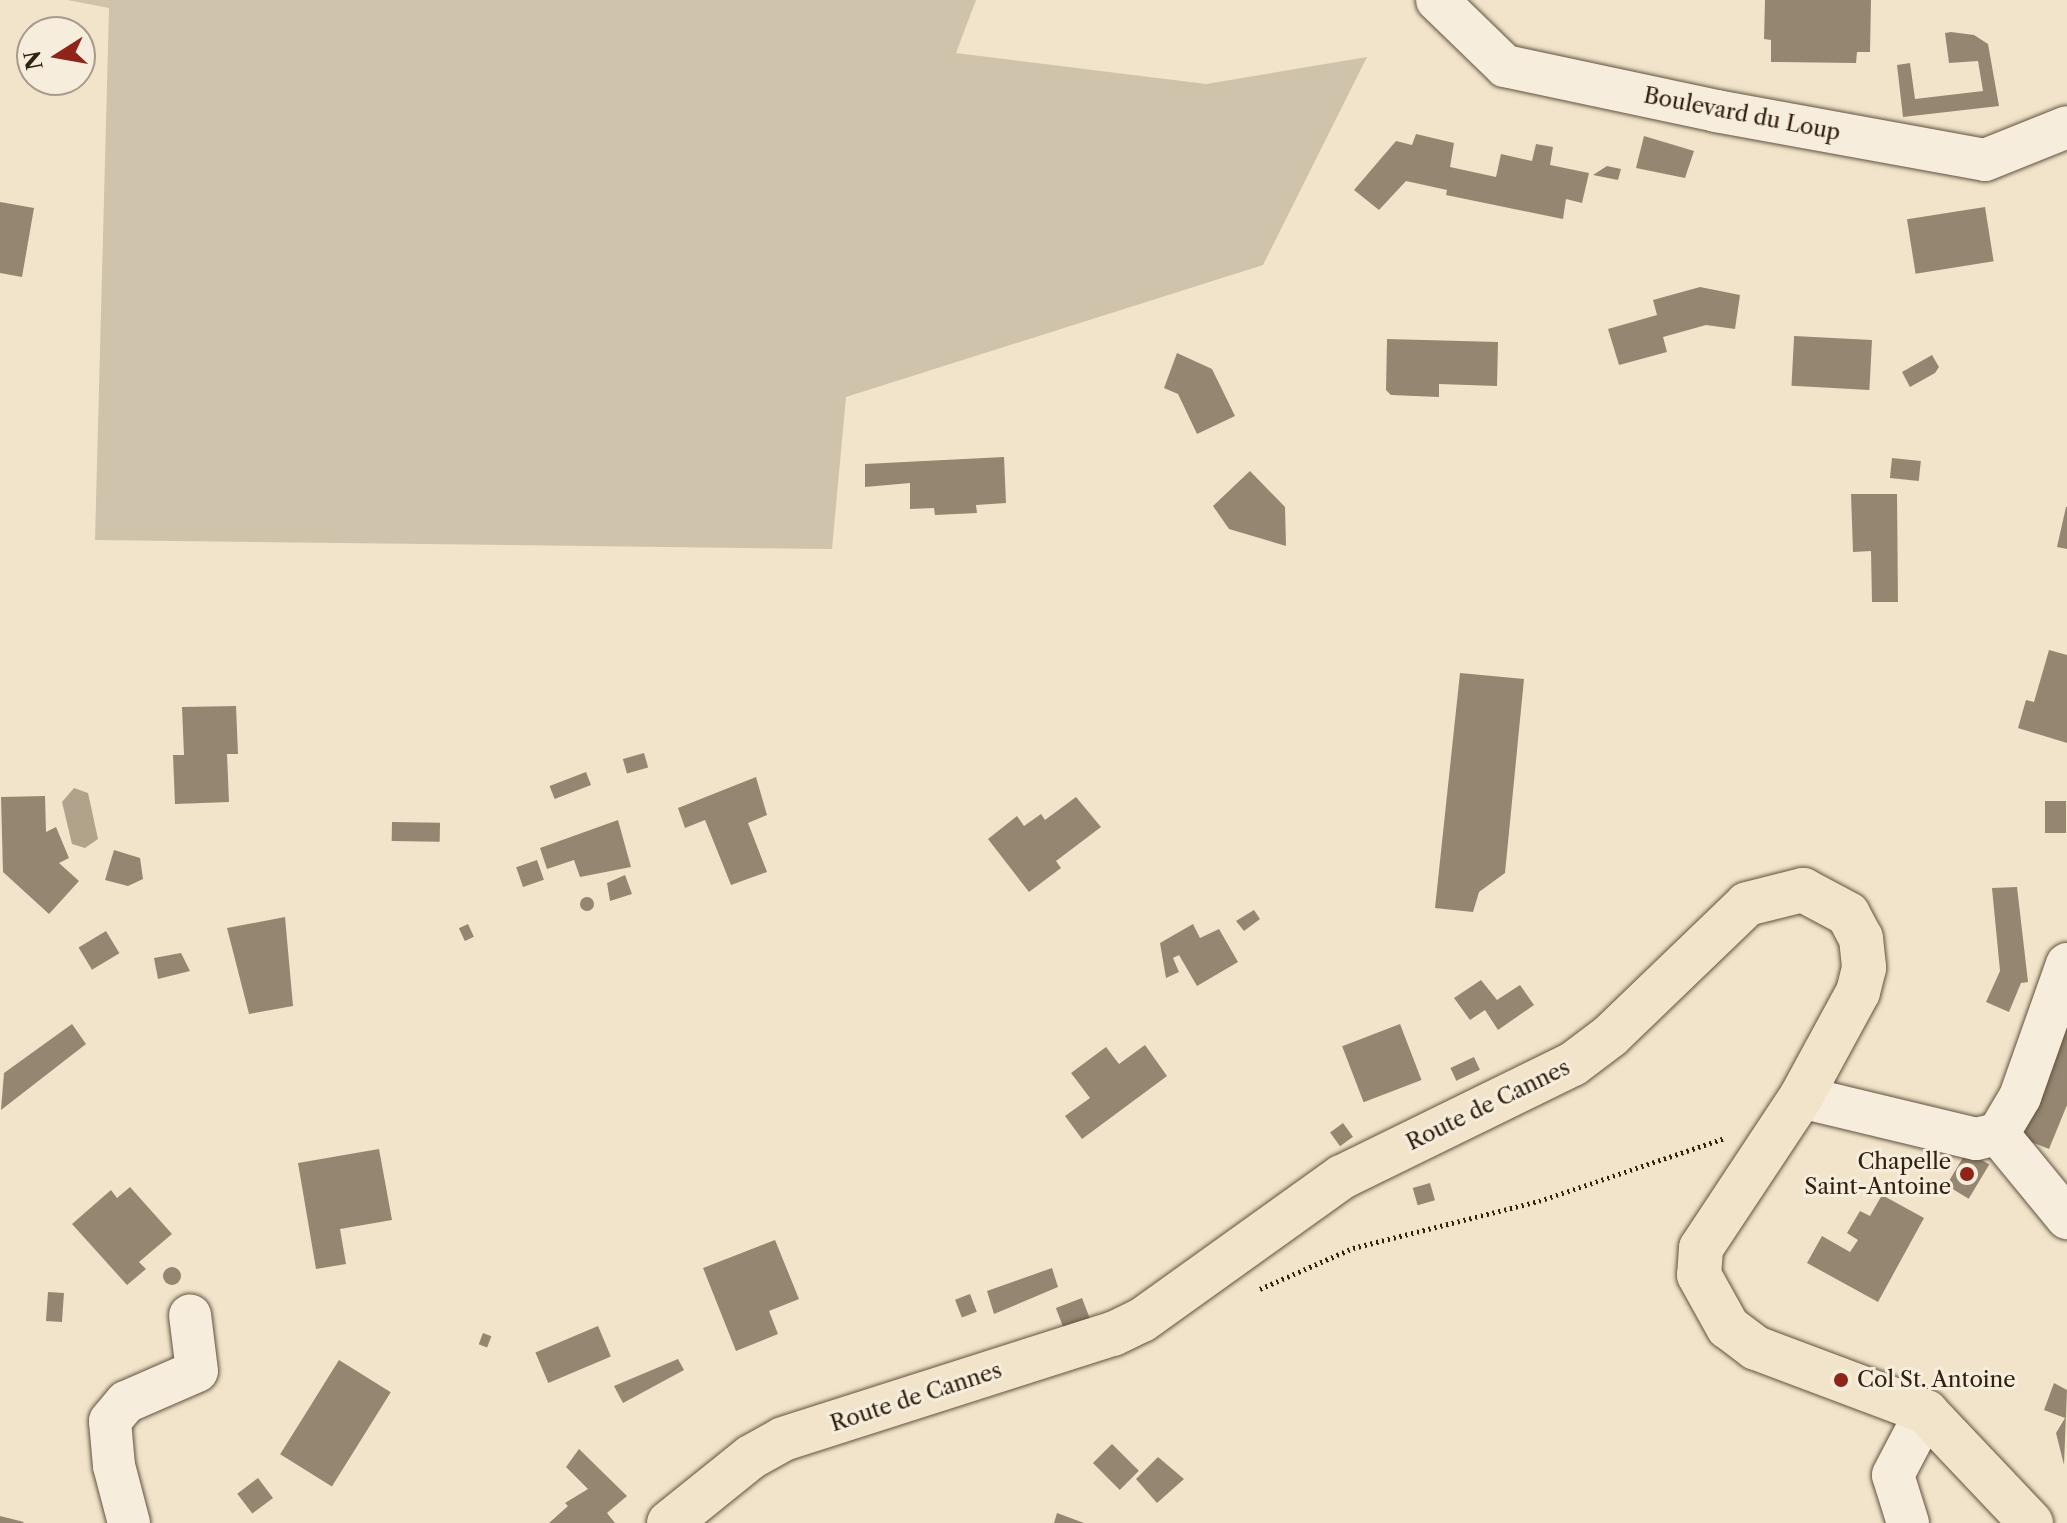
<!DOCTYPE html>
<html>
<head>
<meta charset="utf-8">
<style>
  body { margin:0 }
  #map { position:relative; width:2067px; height:1523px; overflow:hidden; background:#f1e4ca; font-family:"Libre Caslon Text",serif }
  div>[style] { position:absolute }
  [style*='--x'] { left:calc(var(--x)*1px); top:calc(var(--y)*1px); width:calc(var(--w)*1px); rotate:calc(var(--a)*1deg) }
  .green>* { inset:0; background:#d0c3ab }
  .water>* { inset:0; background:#b0a28b }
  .building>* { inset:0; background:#958671; transform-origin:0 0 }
  .round { border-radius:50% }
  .path>* { height:5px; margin-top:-2.5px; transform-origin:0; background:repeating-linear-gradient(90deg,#312111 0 2px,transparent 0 6px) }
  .roads { filter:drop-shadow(0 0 2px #61523f) drop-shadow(0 0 2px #61523f) }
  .minor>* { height:42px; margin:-21px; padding:0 21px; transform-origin:21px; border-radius:21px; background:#f6eddd }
  .major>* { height:44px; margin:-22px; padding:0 22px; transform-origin:22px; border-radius:22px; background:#f1e4ca }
  .dots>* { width:22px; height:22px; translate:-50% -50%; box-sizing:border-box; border:4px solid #f6eddd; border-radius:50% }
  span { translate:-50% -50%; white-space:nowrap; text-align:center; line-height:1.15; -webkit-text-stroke:6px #f6eddd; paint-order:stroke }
  .street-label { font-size:22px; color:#312111 }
  .poi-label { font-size:22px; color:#312111 }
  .right { translate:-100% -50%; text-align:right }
  .left { translate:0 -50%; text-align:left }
  .north { position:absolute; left:16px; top:16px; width:80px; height:80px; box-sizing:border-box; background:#f6eddd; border:2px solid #a79b8b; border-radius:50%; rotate:259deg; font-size:22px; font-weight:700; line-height:32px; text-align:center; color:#312111 }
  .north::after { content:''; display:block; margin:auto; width:28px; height:36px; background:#8f2418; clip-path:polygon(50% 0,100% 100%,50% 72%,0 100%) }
</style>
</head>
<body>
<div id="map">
  <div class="green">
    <i style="clip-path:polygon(67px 0,976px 0,956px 53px,1206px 84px,1367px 57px,1263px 265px,846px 397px,832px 549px,95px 540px,109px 8px)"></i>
  </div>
  <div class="water">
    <i style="clip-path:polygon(74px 788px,88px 793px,98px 839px,85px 848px,72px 844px,62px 802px)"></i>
  </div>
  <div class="building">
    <i style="clip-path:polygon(1765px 0,1871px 0,1870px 52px,1857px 52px,1856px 63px,1771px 62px,1771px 40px,1764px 39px)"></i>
    <i style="clip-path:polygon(1951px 32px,1974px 35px,1988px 44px,1999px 106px,1903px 117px,1897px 65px,1910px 63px,1915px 99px,1983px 91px,1978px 61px,1949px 63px,1945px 33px)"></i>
    <i style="clip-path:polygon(1416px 134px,1454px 143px,1450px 167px,1496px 177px,1501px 154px,1532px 161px,1536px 144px,1553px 147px,1550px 165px,1589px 173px,1582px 203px,1566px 199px,1563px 219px,1446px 195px,1447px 190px,1406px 181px,1379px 210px,1354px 190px,1396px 141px,1412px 145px)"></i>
    <i style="clip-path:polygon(1644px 136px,1694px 151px,1685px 178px,1636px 168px)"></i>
    <i style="clip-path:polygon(1607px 166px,1621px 169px,1618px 180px,1593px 175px)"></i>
    <i style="clip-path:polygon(0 202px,34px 208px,22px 277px,0 273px)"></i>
    <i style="left:1985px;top:207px;width:55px;height:79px;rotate:81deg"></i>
    <i style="clip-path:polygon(1700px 287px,1740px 295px,1735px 329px,1706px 325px,1663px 337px,1667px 352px,1619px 365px,1608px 329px,1657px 315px,1653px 300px)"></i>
    <i style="clip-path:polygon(1387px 339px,1498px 342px,1497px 386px,1439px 384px,1439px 397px,1391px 395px,1386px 390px)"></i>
    <i style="left:1872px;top:340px;width:50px;height:78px;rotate:93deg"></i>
    <i style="clip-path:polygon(1177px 353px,1212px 369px,1235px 416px,1197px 434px,1178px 394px,1164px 388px)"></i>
    <i style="clip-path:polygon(1932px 355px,1939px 367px,1935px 373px,1910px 387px,1902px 372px)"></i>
    <i style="clip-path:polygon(1004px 457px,1006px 503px,976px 505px,977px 513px,935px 515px,934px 508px,910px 509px,910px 483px,865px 487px,865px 464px)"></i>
    <i style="left:1892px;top:458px;width:29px;height:20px;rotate:6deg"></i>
    <i style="clip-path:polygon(1250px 471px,1285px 507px,1286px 546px,1229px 529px,1213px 506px)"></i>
    <i style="clip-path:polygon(1851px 494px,1897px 494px,1898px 602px,1872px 602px,1871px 551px,1853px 552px)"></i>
    <i style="clip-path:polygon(2066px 507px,2067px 507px,2067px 549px,2057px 547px)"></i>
    <i style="clip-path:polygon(2049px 650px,2067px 655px,2067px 743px,2018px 728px,2026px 700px,2034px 702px)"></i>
    <i style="clip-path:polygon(1460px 673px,1524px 679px,1505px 873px,1479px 892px,1473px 912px,1435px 908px)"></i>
    <i style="clip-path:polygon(236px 706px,238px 754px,227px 754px,229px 802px,175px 804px,173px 755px,184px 755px,182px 707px)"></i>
    <i style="left:644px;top:753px;width:15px;height:22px;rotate:74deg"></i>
    <i style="left:586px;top:772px;width:14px;height:39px;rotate:69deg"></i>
    <i style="clip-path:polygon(756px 777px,767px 815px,748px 823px,767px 872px,731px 885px,705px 820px,685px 828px,678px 808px)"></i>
    <i style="clip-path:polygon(45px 796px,46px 832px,56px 827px,69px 858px,59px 863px,79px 881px,49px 914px,3px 872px,1px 797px)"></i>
    <i style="clip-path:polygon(1076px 797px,1101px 827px,1056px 861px,1061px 868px,1029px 892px,988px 839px,1017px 816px,1024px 826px,1041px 814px,1045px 820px)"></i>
    <i style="left:2045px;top:801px;width:21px;height:32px"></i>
    <i style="clip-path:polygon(618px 820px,631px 867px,580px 877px,574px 860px,547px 869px,540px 848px)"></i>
    <i style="left:392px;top:822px;width:48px;height:19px;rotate:1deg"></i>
    <i style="clip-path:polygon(114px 850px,140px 858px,143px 879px,128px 886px,105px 880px)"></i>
    <i style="left:537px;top:860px;width:21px;height:22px;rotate:71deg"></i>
    <i style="clip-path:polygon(625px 875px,632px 894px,610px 901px,607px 883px)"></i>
    <i style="clip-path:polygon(2017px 887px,2028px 982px,2021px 983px,2009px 1012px,1986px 1002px,2000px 971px,1992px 888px)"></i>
    <i class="round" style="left:580px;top:897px;width:14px;height:14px"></i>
    <i style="clip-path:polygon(1254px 910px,1260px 919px,1244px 931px,1236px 921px)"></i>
    <i style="clip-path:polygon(285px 917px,293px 1006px,249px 1014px,227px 928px)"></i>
    <i style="left:468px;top:924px;width:14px;height:10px;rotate:65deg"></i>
    <i style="clip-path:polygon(1193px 924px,1200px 938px,1219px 929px,1238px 962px,1197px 986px,1179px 955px,1173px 958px,1179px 972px,1166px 978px,1160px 943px)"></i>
    <i style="left:106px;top:931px;width:26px;height:32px;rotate:59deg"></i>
    <i style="clip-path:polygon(181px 953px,190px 971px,158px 979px,154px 958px)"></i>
    <i style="clip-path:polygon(1481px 980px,1497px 1000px,1520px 985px,1534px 1005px,1498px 1030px,1485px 1010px,1470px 1020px,1454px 998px)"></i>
    <i style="clip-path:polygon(2067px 1018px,2067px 1105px,2049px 1149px,2021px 1138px)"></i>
    <i style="clip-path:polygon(72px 1024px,86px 1044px,1px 1110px,4px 1073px)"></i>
    <i style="left:1400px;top:1024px;width:60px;height:62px;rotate:69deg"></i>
    <i style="clip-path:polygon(1145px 1045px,1167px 1076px,1082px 1139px,1065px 1116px,1090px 1098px,1071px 1073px,1106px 1047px,1119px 1064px)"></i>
    <i style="left:1474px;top:1057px;width:14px;height:26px;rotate:65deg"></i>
    <i style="left:1343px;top:1123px;width:17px;height:16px;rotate:54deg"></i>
    <i style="clip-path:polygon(379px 1149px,392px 1220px,340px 1229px,346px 1264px,316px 1269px,298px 1163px)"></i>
    <i style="left:1967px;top:1151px;width:26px;height:40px;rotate:31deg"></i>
    <i style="left:1430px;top:1183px;width:18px;height:18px;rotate:74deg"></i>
    <i style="clip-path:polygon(130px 1187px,172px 1234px,139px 1262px,146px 1269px,127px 1285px,72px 1224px,111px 1190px,117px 1198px)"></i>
    <i style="clip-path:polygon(1882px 1195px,1924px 1218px,1878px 1302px,1807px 1263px,1822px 1236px,1850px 1252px,1858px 1240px,1847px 1233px,1860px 1211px,1870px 1216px)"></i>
    <i style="clip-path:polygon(775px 1240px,799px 1299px,769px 1311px,778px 1334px,736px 1351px,703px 1268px)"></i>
    <i class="round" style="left:163px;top:1267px;width:18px;height:18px"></i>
    <i style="clip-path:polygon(1052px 1268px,1058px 1287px,994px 1314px,987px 1291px)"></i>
    <i style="left:48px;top:1292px;width:16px;height:29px;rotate:4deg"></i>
    <i style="left:970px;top:1294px;width:19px;height:16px;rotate:69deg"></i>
    <i style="left:1082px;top:1298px;width:26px;height:28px;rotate:69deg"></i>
    <i style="left:598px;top:1326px;width:33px;height:68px;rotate:67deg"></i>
    <i style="left:483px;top:1333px;width:9px;height:12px;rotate:21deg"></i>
    <i style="clip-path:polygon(678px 1359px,684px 1370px,623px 1403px,614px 1386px)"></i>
    <i style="left:339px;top:1360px;width:61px;height:111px;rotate:32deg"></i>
    <i style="clip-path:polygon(2054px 1383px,2067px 1390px,2064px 1465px,2056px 1433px,2065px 1418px,2044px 1410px)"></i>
    <i style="left:1112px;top:1444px;width:38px;height:27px;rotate:45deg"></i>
    <i style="clip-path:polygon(579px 1449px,627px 1496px,607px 1513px,615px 1523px,549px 1523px,568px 1506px,565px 1503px,588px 1489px,566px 1467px)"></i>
    <i style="clip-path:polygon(1158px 1457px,1184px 1479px,1157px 1503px,1136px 1479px)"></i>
    <i style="left:258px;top:1478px;width:25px;height:26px;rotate:53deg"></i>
    <i style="clip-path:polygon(1057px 1513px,1084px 1523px,1054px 1523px)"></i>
    <i style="clip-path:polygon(0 1516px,24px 1522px,23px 1523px,0 1523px)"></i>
  </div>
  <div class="path">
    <i style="--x:1260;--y:1289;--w:102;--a:-23.8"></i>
    <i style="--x:1353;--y:1248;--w:192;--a:-14.2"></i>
    <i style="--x:1539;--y:1201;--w:196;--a:-18.7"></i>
  </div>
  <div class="roads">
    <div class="minor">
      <i style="--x:1437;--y:0;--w:95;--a:44.1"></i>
      <i style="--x:1505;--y:66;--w:216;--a:12"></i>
      <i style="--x:1716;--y:111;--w:273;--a:10.3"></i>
      <i style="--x:1985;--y:160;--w:88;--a:-21.9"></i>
      <i style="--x:1801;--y:1097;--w:180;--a:13.5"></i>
      <i style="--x:1976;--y:1139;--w:23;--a:-13"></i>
      <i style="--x:1998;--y:1134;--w:43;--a:-59.3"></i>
      <i style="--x:2020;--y:1097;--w:141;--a:-70.5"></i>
      <i style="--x:1998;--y:1134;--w:109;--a:50.6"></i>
      <i style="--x:129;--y:1523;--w:59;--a:-104.7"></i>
      <i style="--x:114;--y:1466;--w:45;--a:-95.1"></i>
      <i style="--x:110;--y:1421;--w:25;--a:-50"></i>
      <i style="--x:126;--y:1402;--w:77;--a:-23.6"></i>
      <i style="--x:197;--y:1371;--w:56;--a:-97.1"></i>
      <i style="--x:1908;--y:1523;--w:50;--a:-107.4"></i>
      <i style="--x:1893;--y:1475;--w:71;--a:-62.4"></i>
    </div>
    <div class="major">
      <i style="--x:669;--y:1523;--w:105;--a:-38.8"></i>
      <i style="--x:751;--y:1457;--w:37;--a:-29"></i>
      <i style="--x:783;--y:1439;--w:346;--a:-17.7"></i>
      <i style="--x:1113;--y:1334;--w:32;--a:-26"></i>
      <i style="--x:1142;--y:1320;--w:246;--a:-35.6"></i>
      <i style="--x:1342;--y:1177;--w:257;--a:-26.1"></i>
      <i style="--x:1573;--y:1064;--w:46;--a:-37.1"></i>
      <i style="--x:1610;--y:1036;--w:190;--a:-43.9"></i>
      <i style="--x:1747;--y:904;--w:58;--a:-14"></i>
      <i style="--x:1803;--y:890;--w:51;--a:28.1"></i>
      <i style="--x:1848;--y:914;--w:27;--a:62"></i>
      <i style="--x:1861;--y:938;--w:30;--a:84"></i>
      <i style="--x:1864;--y:968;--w:25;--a:104"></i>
      <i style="--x:1858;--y:992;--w:119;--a:118.5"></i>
      <i style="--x:1801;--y:1097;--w:181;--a:123.5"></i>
      <i style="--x:1701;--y:1248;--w:27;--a:94"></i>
      <i style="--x:1699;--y:1275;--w:60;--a:60.9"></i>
      <i style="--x:1728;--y:1327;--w:35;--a:37"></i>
      <i style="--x:1756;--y:1348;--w:182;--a:20.6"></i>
      <i style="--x:1926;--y:1412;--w:153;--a:46.6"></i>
    </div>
  </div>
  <div class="dots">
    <i style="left:1967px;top:1174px;background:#8f2418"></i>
    <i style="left:1841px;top:1380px;background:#8f2418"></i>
  </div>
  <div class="street-label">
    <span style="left:1742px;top:114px;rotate:11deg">Boulevard du Loup</span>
    <span style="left:1488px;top:1105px;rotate:-26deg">Route de Cannes</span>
    <span style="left:916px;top:1397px;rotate:-18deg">Route de Cannes</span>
  </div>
  <div class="poi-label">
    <span class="right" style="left:1951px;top:1174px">Chapelle<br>Saint-Antoine</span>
    <span class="left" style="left:1857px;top:1380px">Col St. Antoine</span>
  </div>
  <div class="north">N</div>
</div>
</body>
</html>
